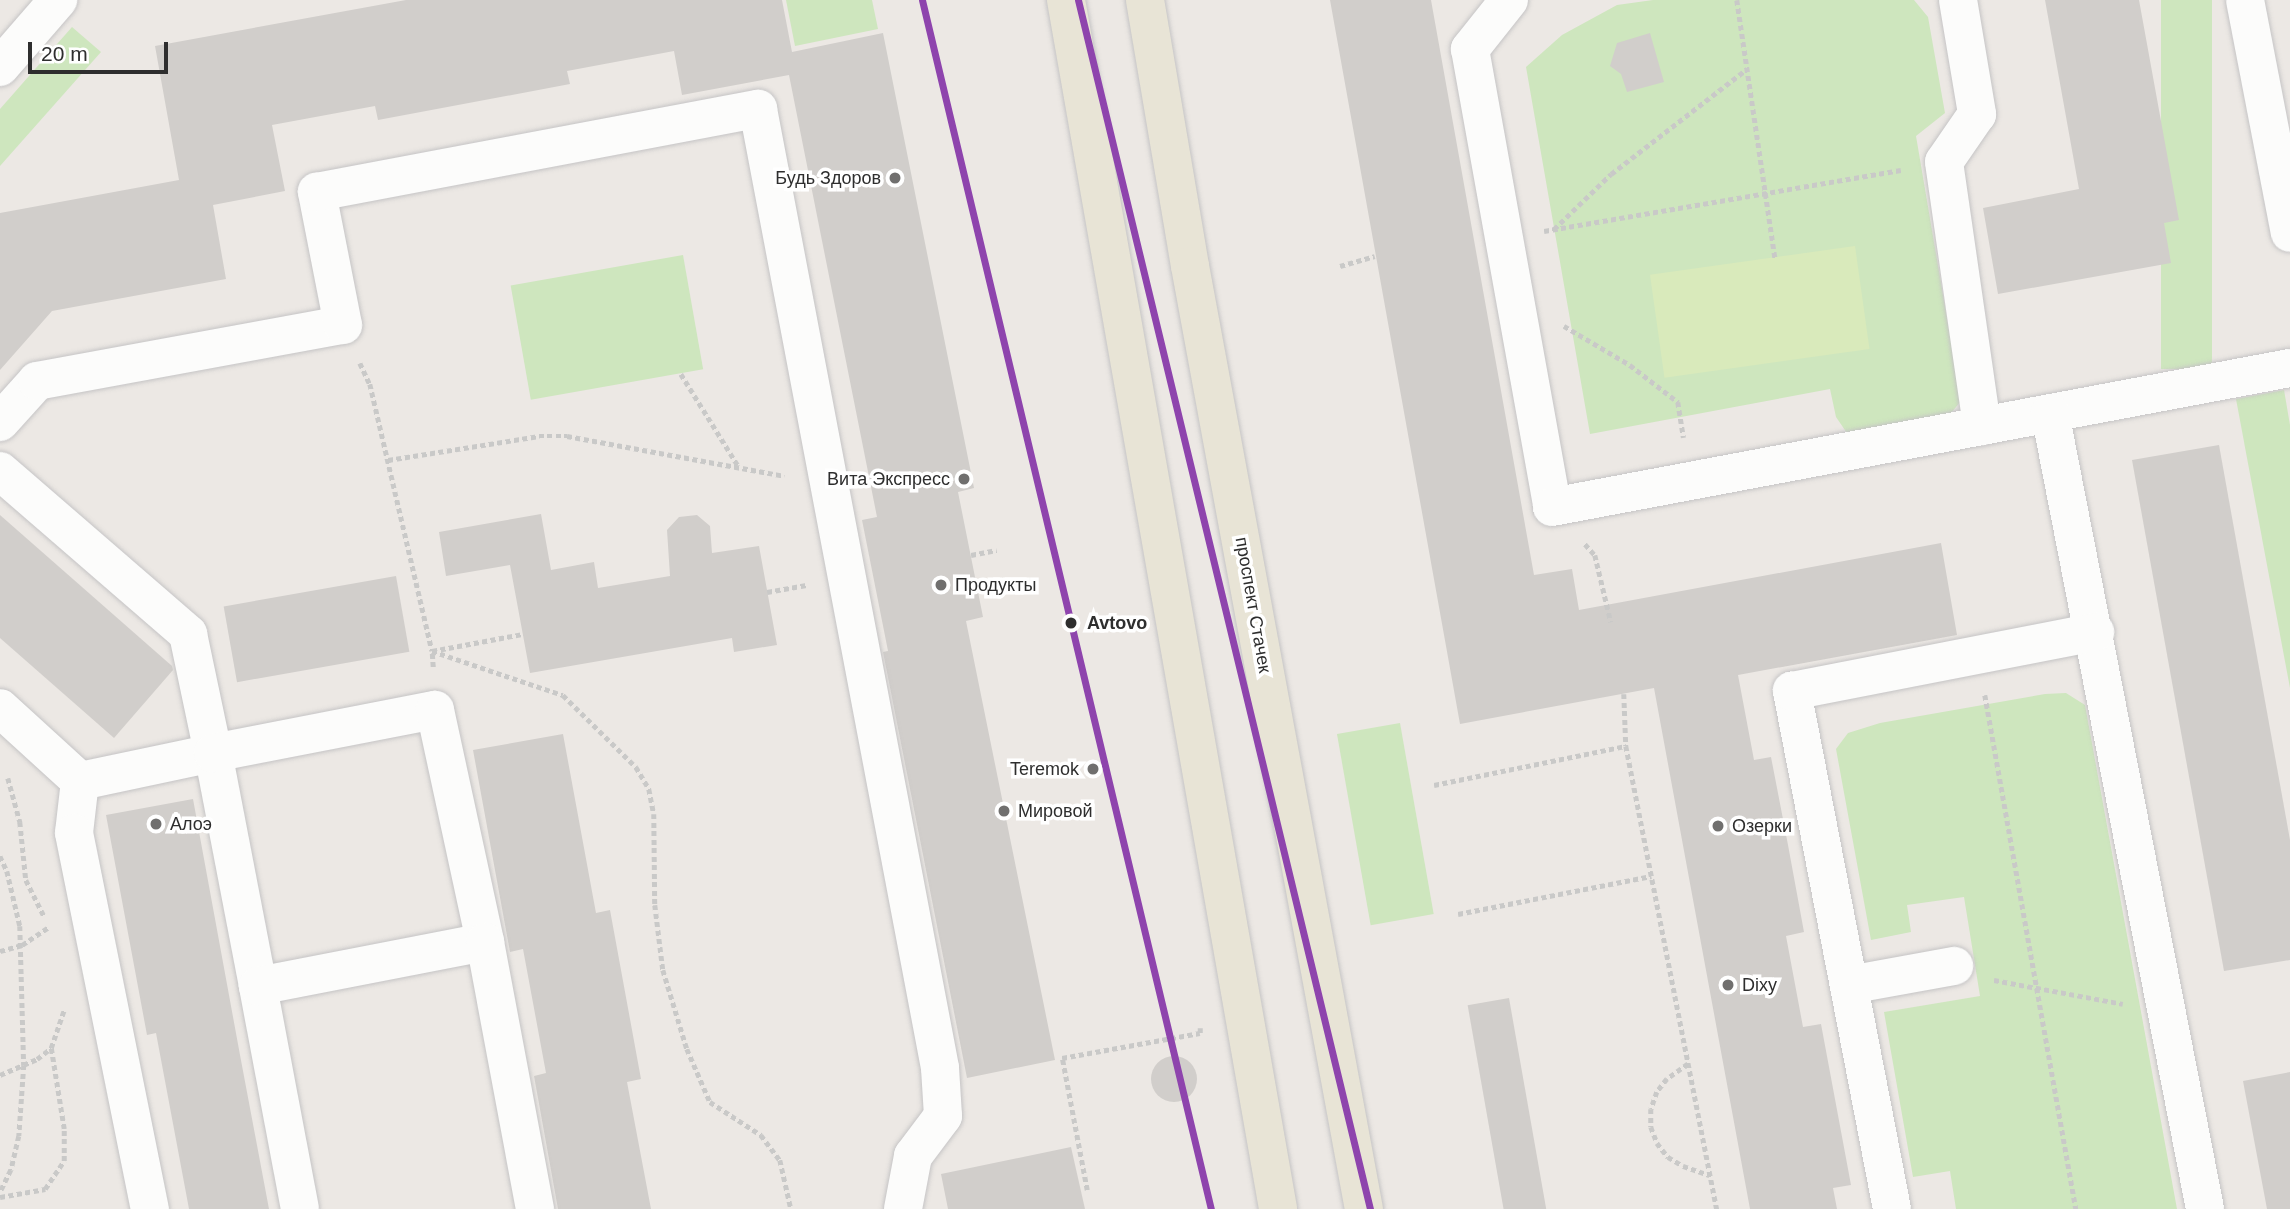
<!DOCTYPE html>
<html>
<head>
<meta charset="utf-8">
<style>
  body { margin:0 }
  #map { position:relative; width:2290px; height:1209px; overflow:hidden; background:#ece8e4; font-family:Arial,sans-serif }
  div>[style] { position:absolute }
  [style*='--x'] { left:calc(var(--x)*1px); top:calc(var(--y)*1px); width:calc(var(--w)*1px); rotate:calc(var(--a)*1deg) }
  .green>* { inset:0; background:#cee6be; transform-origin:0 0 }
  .pitch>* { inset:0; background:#d9eabb; transform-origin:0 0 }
  .building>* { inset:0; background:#d1cecb; transform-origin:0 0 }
  .round { border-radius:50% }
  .path>* { height:4.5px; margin-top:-2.25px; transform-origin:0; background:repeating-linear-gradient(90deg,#c9c9c8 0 5px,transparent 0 8.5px) }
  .roads { filter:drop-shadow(0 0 2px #c5c4c5) drop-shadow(0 0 2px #c5c4c5) }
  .minor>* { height:38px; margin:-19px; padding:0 19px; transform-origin:19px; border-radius:19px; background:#fcfcfb }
  .major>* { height:38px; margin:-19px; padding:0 19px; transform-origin:19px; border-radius:19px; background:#e8e4d6 }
  .metro-1>* { height:7px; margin:-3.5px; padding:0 3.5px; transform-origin:3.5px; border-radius:3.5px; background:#8e44ad }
  .dots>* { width:19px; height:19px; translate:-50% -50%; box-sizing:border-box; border:4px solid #fff; border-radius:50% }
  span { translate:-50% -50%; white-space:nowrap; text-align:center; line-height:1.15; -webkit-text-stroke:7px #fff; paint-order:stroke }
  .poi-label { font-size:18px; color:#2e2e2e }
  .right { translate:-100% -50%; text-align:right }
  .left { translate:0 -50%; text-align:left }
  .street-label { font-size:18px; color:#2e2e2e }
  .stop-label { font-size:18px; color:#2e2e2e; font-weight:700 }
  .scale { position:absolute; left:28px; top:42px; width:140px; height:32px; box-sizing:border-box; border:4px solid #2e2e2e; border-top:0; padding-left:9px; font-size:21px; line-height:24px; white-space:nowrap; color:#2e2e2e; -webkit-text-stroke:5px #fff; paint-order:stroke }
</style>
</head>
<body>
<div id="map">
  <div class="green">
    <i style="clip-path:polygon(786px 0,872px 0,878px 29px,795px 46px)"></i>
    <i style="clip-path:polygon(1653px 0,1914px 0,1928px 17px,1945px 113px,1916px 136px,1961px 401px,1946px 419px,1849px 436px,1836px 417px,1830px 389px,1590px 434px,1526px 67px,1562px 35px,1617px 5px)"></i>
    <i style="left:2161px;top:0;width:51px;height:369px"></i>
    <i style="clip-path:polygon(72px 27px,101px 52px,0 166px,0 109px)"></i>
    <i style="left:683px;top:255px;width:116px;height:175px;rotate:80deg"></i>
    <i style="clip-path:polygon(2284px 390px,2290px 425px,2290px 688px,2236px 399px)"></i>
    <i style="clip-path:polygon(2066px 693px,2085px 705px,2177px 1209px,1956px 1209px,1950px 1171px,1913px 1177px,1884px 1012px,1980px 996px,1964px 897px,1907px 905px,1911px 932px,1871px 940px,1836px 749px,1848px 733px,1880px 723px,2045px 694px)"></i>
    <i style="left:1400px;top:723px;width:194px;height:64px;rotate:80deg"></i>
  </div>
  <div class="pitch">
    <i style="left:1855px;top:246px;width:104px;height:207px;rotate:82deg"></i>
  </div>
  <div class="building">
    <i style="clip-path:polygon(406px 0,782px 0,792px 52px,883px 33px,974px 488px,958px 492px,983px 617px,966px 621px,1055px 1060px,967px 1078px,883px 652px,888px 651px,862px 520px,877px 517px,789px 75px,682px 95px,674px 51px,567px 71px,570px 84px,378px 120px,375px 106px,272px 125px,285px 191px,213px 205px,226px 279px,52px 311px,0 370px,0 213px,179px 180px,155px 46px)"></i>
    <i style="clip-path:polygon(1330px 0,1431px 0,1534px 575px,1572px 569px,1579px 610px,1941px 543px,1957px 635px,1738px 675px,1754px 760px,1771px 757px,1788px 845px,1804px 932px,1786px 936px,1803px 1027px,1821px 1024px,1851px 1185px,1833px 1188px,1837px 1209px,1750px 1209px,1654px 688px,1460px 724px)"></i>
    <i style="clip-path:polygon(2045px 0,2139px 0,2179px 220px,2164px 223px,2171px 263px,1998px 294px,1983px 208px,2079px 189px)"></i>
    <i style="clip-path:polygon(1650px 33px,1664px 82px,1627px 92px,1621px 74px,1610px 66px,1617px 43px)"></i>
    <i style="clip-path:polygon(2219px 445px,2290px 840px,2290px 960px,2224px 971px,2132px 460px)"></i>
    <i style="clip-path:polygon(541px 514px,551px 570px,594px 562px,598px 588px,670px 576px,667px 530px,679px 517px,697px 515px,710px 526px,712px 553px,759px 546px,777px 645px,734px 652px,732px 638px,530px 673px,510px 565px,446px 576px,439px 532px)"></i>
    <i style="clip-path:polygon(0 515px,172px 666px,173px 670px,114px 738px,0 638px)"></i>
    <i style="left:396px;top:576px;width:77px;height:175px;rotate:80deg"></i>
    <i style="clip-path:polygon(563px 734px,596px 913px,610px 910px,641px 1079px,627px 1082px,651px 1209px,558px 1209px,534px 1076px,546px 1073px,523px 949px,510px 952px,473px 750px)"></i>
    <i style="clip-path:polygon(193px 799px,240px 1055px,269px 1209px,189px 1209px,156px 1033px,147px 1035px,106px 815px)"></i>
    <i style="left:1509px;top:998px;width:215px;height:42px;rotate:80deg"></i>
    <i class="round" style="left:1151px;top:1056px;width:46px;height:46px"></i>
    <i style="clip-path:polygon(2290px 1072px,2290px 1209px,2267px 1209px,2243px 1081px)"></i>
    <i style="clip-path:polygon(1071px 1147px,1085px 1209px,948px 1209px,941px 1174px)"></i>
  </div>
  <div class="path">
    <i style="--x:1737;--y:0;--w:261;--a:81.6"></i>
    <i style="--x:1554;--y:229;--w:79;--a:-44"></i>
    <i style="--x:1611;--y:174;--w:172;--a:-37.7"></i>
    <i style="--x:1544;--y:231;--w:362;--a:-9.7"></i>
    <i style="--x:1340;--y:266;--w:36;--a:-16"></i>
    <i style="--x:1564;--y:326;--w:77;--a:30.6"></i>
    <i style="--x:1630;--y:365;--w:61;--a:37.6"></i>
    <i style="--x:1678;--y:402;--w:36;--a:81"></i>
    <i style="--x:360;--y:363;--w:23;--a:65"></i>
    <i style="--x:370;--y:384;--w:274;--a:76.9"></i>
    <i style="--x:432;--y:651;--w:138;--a:18.6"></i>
    <i style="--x:563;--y:695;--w:103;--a:44.6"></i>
    <i style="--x:636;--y:767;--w:26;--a:59"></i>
    <i style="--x:649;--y:789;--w:25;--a:79"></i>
    <i style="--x:654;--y:814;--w:91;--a:89.4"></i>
    <i style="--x:655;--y:905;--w:65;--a:83"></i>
    <i style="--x:663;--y:970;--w:83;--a:73.1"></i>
    <i style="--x:687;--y:1049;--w:58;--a:66.5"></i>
    <i style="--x:710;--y:1102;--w:61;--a:32.9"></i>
    <i style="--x:761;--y:1135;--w:31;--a:53"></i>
    <i style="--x:780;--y:1160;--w:50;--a:77.3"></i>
    <i style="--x:681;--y:374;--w:110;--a:58.1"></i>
    <i style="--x:388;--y:460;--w:153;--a:-9"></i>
    <i style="--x:539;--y:436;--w:28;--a:0"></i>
    <i style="--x:567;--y:436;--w:221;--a:10.4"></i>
    <i style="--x:1585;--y:544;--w:15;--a:48"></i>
    <i style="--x:1595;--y:555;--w:69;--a:76.6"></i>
    <i style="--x:971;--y:555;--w:26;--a:-11"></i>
    <i style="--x:767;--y:592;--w:40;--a:-10"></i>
    <i style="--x:433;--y:667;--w:16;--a:-94"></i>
    <i style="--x:432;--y:651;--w:93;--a:-10.6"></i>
    <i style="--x:1624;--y:694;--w:52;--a:87.8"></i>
    <i style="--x:1985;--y:695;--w:522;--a:79.96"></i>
    <i style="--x:8;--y:778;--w:46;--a:74.7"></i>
    <i style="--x:20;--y:822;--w:58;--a:84.1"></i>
    <i style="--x:26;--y:880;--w:40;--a:63.4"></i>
    <i style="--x:1434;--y:785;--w:196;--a:-11.5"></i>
    <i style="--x:1626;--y:746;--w:472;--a:78.9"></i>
    <i style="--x:0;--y:856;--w:17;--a:65"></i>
    <i style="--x:7;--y:871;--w:57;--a:76.7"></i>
    <i style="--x:20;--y:926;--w:139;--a:88.4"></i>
    <i style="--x:24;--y:1065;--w:71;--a:94"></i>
    <i style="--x:19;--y:1136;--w:35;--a:103"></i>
    <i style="--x:11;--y:1170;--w:25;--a:116"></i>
    <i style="--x:1458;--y:914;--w:197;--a:-11.1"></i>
    <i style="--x:0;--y:951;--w:23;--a:-15"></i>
    <i style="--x:22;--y:945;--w:32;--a:-34"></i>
    <i style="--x:1994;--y:980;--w:131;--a:10.5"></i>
    <i style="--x:1688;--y:1064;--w:26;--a:144"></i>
    <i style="--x:1667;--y:1079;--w:16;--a:128"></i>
    <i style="--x:1657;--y:1092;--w:18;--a:109"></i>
    <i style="--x:1651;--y:1109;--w:18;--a:90"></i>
    <i style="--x:1651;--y:1127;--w:17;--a:69"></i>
    <i style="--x:1657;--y:1143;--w:18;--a:52"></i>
    <i style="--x:1668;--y:1157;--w:17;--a:31"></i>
    <i style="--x:1683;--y:1166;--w:28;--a:19"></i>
    <i style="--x:0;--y:1075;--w:40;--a:-23.4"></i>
    <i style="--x:37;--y:1059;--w:18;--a:-38"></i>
    <i style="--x:1087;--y:1190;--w:134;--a:-100.7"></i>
    <i style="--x:1062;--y:1058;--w:140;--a:-10.3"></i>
    <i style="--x:1200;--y:1033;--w:5;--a:-90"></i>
    <i style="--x:0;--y:1197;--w:46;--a:-10.1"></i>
    <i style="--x:45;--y:1189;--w:34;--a:-56"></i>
    <i style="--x:64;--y:1161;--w:32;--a:-90"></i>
    <i style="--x:64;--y:1129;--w:82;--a:-99.1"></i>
    <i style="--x:51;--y:1048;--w:40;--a:-71.1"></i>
  </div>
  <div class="roads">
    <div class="minor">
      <i style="--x:1509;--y:0;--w:63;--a:128.5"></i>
      <i style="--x:1470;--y:49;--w:465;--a:79.8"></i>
      <i style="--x:1552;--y:507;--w:751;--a:-10.67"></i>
      <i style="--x:1958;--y:0;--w:116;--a:80.5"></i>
      <i style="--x:1977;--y:114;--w:58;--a:124.5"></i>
      <i style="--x:1944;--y:162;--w:267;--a:81.8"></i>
      <i style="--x:2245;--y:0;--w:237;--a:79.1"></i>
      <i style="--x:0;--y:67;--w:89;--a:-49.1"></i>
      <i style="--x:2050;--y:413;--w:811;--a:78.98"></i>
      <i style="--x:0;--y:422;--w:55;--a:-47.9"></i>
      <i style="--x:37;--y:381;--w:311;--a:-10.4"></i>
      <i style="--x:343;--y:325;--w:136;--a:-101.1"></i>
      <i style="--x:317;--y:192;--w:449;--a:-10.7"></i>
      <i style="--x:758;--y:109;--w:976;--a:79.25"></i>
      <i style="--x:940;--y:1068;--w:48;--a:86.4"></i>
      <i style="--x:943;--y:1116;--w:50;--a:126.9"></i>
      <i style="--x:913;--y:1156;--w:54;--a:100.7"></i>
      <i style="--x:0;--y:471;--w:249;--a:40.9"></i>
      <i style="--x:188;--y:634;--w:122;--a:78.1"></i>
      <i style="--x:213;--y:753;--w:136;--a:168.1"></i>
      <i style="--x:80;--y:781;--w:108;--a:-137.6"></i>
      <i style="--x:80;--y:781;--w:52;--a:96.6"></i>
      <i style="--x:74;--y:833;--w:384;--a:78.6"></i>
      <i style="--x:1849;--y:985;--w:107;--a:-10.3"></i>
      <i style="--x:258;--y:986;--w:237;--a:-100.9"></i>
      <i style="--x:213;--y:753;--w:226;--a:-11"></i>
      <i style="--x:435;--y:710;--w:237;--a:77.8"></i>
      <i style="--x:300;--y:1209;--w:227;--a:-100.7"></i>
      <i style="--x:258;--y:986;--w:231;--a:-11"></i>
      <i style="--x:485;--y:942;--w:272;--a:79.4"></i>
      <i style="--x:1892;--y:1209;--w:528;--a:-100.93"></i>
      <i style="--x:1792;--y:691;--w:309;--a:-11"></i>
    </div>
    <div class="major">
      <i style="--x:1066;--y:0;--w:1227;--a:80.05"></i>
      <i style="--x:1145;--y:0;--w:270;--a:80.4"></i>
      <i style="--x:1190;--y:266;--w:959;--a:79.55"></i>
    </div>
  </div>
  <div class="metro-1">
    <i style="--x:922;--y:0;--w:1243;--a:76.56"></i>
    <i style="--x:1078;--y:0;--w:1244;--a:76.42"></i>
  </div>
  <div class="dots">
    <i style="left:895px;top:178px;background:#706f6e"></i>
    <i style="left:964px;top:479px;background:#706f6e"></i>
    <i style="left:941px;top:585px;background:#706f6e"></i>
    <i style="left:1071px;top:623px;background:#2e2e2e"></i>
    <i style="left:1093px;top:769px;background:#706f6e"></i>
    <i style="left:1004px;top:811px;background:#706f6e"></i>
    <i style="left:156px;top:824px;background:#706f6e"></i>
    <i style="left:1718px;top:826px;background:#706f6e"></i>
    <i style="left:1728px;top:985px;background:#706f6e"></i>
  </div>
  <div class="poi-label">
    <span class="right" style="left:881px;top:178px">Будь Здоров</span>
    <span class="right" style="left:950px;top:479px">Вита Экспресс</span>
    <span class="left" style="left:955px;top:585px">Продукты</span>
    <span class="right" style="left:1079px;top:769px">Teremok</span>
    <span class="left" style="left:1018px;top:811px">Мировой</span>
    <span class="left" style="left:170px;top:824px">Алоэ</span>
    <span class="left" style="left:1732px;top:826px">Озерки</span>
    <span class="left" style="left:1742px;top:985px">Dixy</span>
  </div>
  <div class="street-label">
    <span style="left:1253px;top:605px;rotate:80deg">проспект Стачек</span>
  </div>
  <div class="stop-label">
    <span class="left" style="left:1087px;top:623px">Avtovo</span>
  </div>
  <div class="scale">20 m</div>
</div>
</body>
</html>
